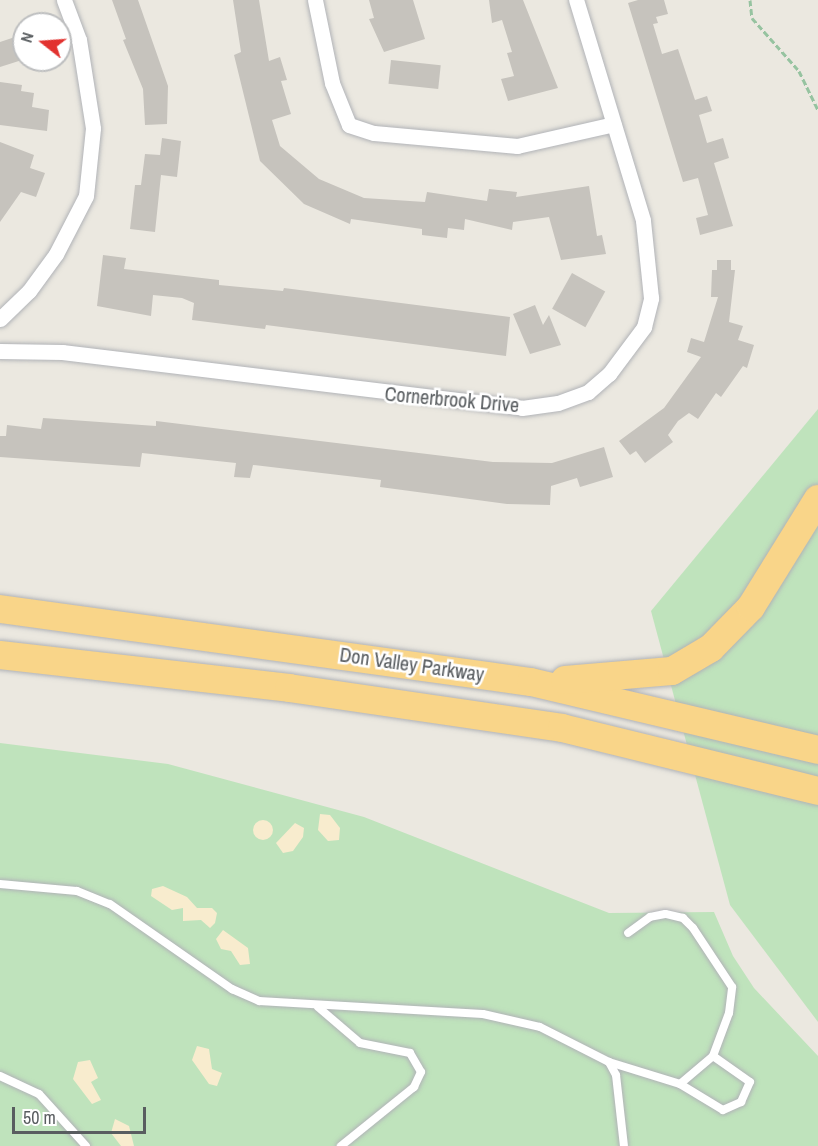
<!DOCTYPE html>
<html>
<head>
<meta charset="utf-8">
<style>
  body { margin:0 }
  #map { position:relative; width:818px; height:1146px; overflow:hidden; background:#ebe8e0; font-family:"Archivo Narrow",sans-serif }
  div>[style] { position:absolute }
  [style*='--x'] { left:calc(var(--x)*1px); top:calc(var(--y)*1px); width:calc(var(--w)*1px); rotate:calc(var(--a)*1deg) }
  .green>* { inset:0; background:#bfe3bc }
  .sand>* { inset:0; background:#f8ecce }
  .round { border-radius:50% }
  .building>* { inset:0; background:#c6c3bd; transform-origin:0 0 }
  .path>* { height:3px; margin-top:-1.5px; transform-origin:0; background:repeating-linear-gradient(90deg,#96c3a0 0 6px,transparent 0 9px) }
  .roads { filter:drop-shadow(0 0 2px #b1b3b7) drop-shadow(0 0 2px #b1b3b7) }
  .service>* { height:8px; margin:-4px; padding:0 4px; transform-origin:4px; border-radius:4px; background:#fff }
  .minor>* { height:15px; margin:-7.5px; padding:0 7.5px; transform-origin:7.5px; border-radius:7.5px; background:#fff }
  .motorway>* { height:28px; margin:-14px; padding:0 14px; transform-origin:14px; border-radius:14px; background:#f9d589 }
  span { translate:-50% -50%; white-space:nowrap; text-align:center; line-height:1.15; -webkit-text-stroke:5px #fff; paint-order:stroke }
  .street-label { font-size:20px; color:#595d60 }
  .north { position:absolute; left:12px; top:12px; width:60px; height:60px; box-sizing:border-box; background:#fff; border:2px solid #bdbebf; border-radius:50%; rotate:287deg; font-size:16px; font-weight:700; line-height:24px; text-align:center; color:#595d60 }
  .north::after { content:''; display:block; margin:auto; width:21px; height:27px; background:#e2322f; clip-path:polygon(50% 0,100% 100%,50% 72%,0 100%) }
  .scale { position:absolute; left:12px; top:1107px; width:134px; height:27px; box-sizing:border-box; border:3px solid #595d60; border-top:0; padding-left:8px; font-size:18px; line-height:21px; white-space:nowrap; color:#595d60; -webkit-text-stroke:4px #fff; paint-order:stroke }
</style>
</head>
<body>
<div id="map">
  <div class="green">
    <i style="clip-path:polygon(818px 409px,818px 1022px,730px 905px,651px 611px)"></i>
    <i style="clip-path:polygon(0 743px,168px 764px,364px 817px,609px 913px,714px 912px,733px 956px,754px 988px,818px 1056px,818px 1146px,0 1146px)"></i>
  </div>
  <div class="sand">
    <i style="clip-path:polygon(320px 814px,330px 815px,340px 828px,339px 840px,328px 841px,318px 830px)"></i>
    <i class="round" style="left:253px;top:820px;width:20px;height:20px"></i>
    <i style="clip-path:polygon(295px 823px,304px 828px,303px 837px,293px 851px,283px 853px,276px 843px)"></i>
    <i style="clip-path:polygon(163px 886px,187px 897px,197px 908px,212px 908px,217px 913px,215px 923px,210px 928px,201px 920px,183px 921px,183px 908px,172px 910px,151px 896px,152px 889px)"></i>
    <i style="clip-path:polygon(223px 930px,248px 948px,250px 964px,240px 965px,231px 951px,221px 949px,216px 939px)"></i>
    <i style="clip-path:polygon(197px 1046px,209px 1049px,212px 1069px,222px 1073px,217px 1086px,209px 1084px,192px 1060px)"></i>
    <i style="clip-path:polygon(90px 1060px,98px 1078px,91px 1082px,101px 1100px,92px 1104px,73px 1079px,78px 1062px)"></i>
    <i style="clip-path:polygon(115px 1119px,129px 1126px,134px 1146px,121px 1146px,111px 1133px)"></i>
  </div>
  <div class="building">
    <i style="clip-path:polygon(112px 0,138px 0,168px 86px,167px 124px,145px 125px,143px 89px,123px 40px,126px 39px)"></i>
    <i style="clip-path:polygon(233px 0,259px 0,269px 61px,280px 57px,287px 80px,281px 81px,291px 114px,272px 120px,280px 146px,319px 179px,364px 198px,425px 202px,427px 192px,487px 201px,489px 189px,517px 192px,516px 197px,589px 186px,597px 236px,602px 235px,606px 254px,561px 260px,549px 217px,513px 222px,512px 230px,465px 219px,464px 230px,448px 228px,447px 238px,422px 235px,422px 229px,351px 219px,350px 224px,304px 204px,260px 161px,234px 55px,241px 52px)"></i>
    <i style="clip-path:polygon(369px 0,413px 0,425px 39px,384px 52px,369px 19px,374px 18px)"></i>
    <i style="clip-path:polygon(489px 0,523px 0,558px 88px,508px 101px,501px 79px,514px 76px,507px 53px,512px 52px,502px 20px,492px 23px)"></i>
    <i style="clip-path:polygon(638px 0,664px 0,668px 14px,656px 17px,658px 23px,653px 24px,662px 54px,678px 49px,695px 100px,707px 96px,712px 111px,699px 115px,707px 143px,723px 138px,729px 158px,714px 163px,733px 226px,700px 235px,696px 218px,708px 215px,698px 178px,683px 182px,628px 3px)"></i>
    <i style="clip-path:polygon(15px 37px,22px 60px,0 67px,0 42px)"></i>
    <i style="left:391px;top:60px;width:50px;height:24px;rotate:6deg"></i>
    <i style="clip-path:polygon(0 82px,22px 85px,21px 91px,34px 93px,32px 107px,49px 110px,47px 131px,0 125px)"></i>
    <i style="clip-path:polygon(162px 138px,181px 141px,177px 177px,161px 175px,155px 232px,130px 229px,135px 185px,141px 185px,145px 154px,160px 155px)"></i>
    <i style="clip-path:polygon(0 142px,34px 155px,30px 168px,45px 173px,36px 197px,21px 192px,0 222px)"></i>
    <i style="clip-path:polygon(103px 255px,126px 258px,124px 269px,219px 280px,219px 285px,283px 291px,284px 288px,510px 317px,506px 356px,266px 325px,265px 329px,192px 320px,194px 303px,182px 298px,153px 295px,151px 316px,97px 306px)"></i>
    <i style="clip-path:polygon(717px 260px,731px 260px,731px 270px,735px 270px,729px 322px,743px 326px,738px 340px,754px 345px,747px 368px,743px 366px,721px 397px,716px 393px,698px 419px,689px 413px,678px 421px,668px 435px,673px 442px,645px 463px,636px 451px,630px 455px,619px 441px,664px 408px,701px 357px,687px 352px,691px 338px,704px 342px,718px 297px,711px 297px,712px 270px,717px 270px)"></i>
    <i style="left:572px;top:273px;width:38px;height:41px;rotate:29deg"></i>
    <i style="clip-path:polygon(535px 305px,543px 325px,549px 315px,561px 345px,530px 354px,513px 314px)"></i>
    <i style="clip-path:polygon(43px 418px,156px 426px,156px 421px,493px 462px,552px 463px,604px 447px,613px 477px,580px 487px,577px 478px,551px 486px,550px 505px,507px 504px,380px 487px,381px 480px,253px 465px,250px 478px,234px 477px,236px 463px,142px 453px,140px 467px,0 457px,0 436px,6px 436px,7px 425px,41px 429px)"></i>
  </div>
  <div class="path">
    <i style="--x:750;--y:0;--w:18;--a:84"></i>
    <i style="--x:752;--y:18;--w:71;--a:48.4"></i>
    <i style="--x:799;--y:71;--w:43;--a:64"></i>
  </div>
  <div class="roads">
    <div class="service">
      <i style="--x:0;--y:884;--w:77;--a:5.2"></i>
      <i style="--x:77;--y:891;--w:35;--a:22"></i>
      <i style="--x:110;--y:904;--w:149;--a:34.9"></i>
      <i style="--x:232;--y:989;--w:30;--a:24"></i>
      <i style="--x:259;--y:1001;--w:224;--a:3.3"></i>
      <i style="--x:483;--y:1014;--w:58;--a:12.8"></i>
      <i style="--x:540;--y:1027;--w:77;--a:26.9"></i>
      <i style="--x:609;--y:1062;--w:15;--a:62"></i>
      <i style="--x:616;--y:1075;--w:71;--a:83.6"></i>
      <i style="--x:318;--y:1007;--w:55;--a:40.6"></i>
      <i style="--x:360;--y:1043;--w:51;--a:11.3"></i>
      <i style="--x:410;--y:1053;--w:22;--a:60"></i>
      <i style="--x:421;--y:1072;--w:17;--a:115"></i>
      <i style="--x:414;--y:1087;--w:94;--a:141.1"></i>
      <i style="--x:609;--y:1062;--w:74;--a:17.2"></i>
      <i style="--x:680;--y:1084;--w:50;--a:31.2"></i>
      <i style="--x:723;--y:1110;--w:20;--a:-24"></i>
      <i style="--x:741;--y:1102;--w:22;--a:-66"></i>
      <i style="--x:750;--y:1082;--w:45;--a:-144.9"></i>
      <i style="--x:713;--y:1056;--w:46;--a:-69.6"></i>
      <i style="--x:729;--y:1013;--w:26;--a:-83"></i>
      <i style="--x:732;--y:987;--w:71;--a:-123.5"></i>
      <i style="--x:693;--y:928;--w:14;--a:-135"></i>
      <i style="--x:683;--y:918;--w:18;--a:-167"></i>
      <i style="--x:665;--y:914;--w:15;--a:169"></i>
      <i style="--x:650;--y:917;--w:27;--a:144"></i>
      <i style="--x:0;--y:1076;--w:43;--a:24.8"></i>
      <i style="--x:39;--y:1094;--w:70;--a:47.9"></i>
      <i style="--x:680;--y:1084;--w:43;--a:-40.3"></i>
    </div>
    <div class="minor">
      <i style="--x:315;--y:0;--w:85;--a:78.4"></i>
      <i style="--x:332;--y:83;--w:45;--a:68"></i>
      <i style="--x:349;--y:125;--w:26;--a:18"></i>
      <i style="--x:374;--y:133;--w:144;--a:5.2"></i>
      <i style="--x:517;--y:146;--w:99;--a:-12.8"></i>
      <i style="--x:0;--y:319;--w:40;--a:-44"></i>
      <i style="--x:29;--y:291;--w:46;--a:-53.9"></i>
      <i style="--x:56;--y:254;--w:65;--a:-62.7"></i>
      <i style="--x:86;--y:196;--w:68;--a:-84.1"></i>
      <i style="--x:93;--y:128;--w:89;--a:-99"></i>
      <i style="--x:79;--y:40;--w:43;--a:-110.6"></i>
      <i style="--x:0;--y:351;--w:62;--a:0.9"></i>
      <i style="--x:62;--y:352;--w:463;--a:6.9"></i>
      <i style="--x:522;--y:408;--w:36;--a:-8"></i>
      <i style="--x:558;--y:403;--w:32;--a:-20"></i>
      <i style="--x:588;--y:392;--w:28;--a:-41"></i>
      <i style="--x:609;--y:374;--w:59;--a:-53.3"></i>
      <i style="--x:644;--y:327;--w:30;--a:-76"></i>
      <i style="--x:651;--y:298;--w:78;--a:-95.9"></i>
      <i style="--x:643;--y:220;--w:230;--a:-106.9"></i>
    </div>
    <div class="motorway">
      <i style="--x:0;--y:609;--w:536;--a:7.83"></i>
      <i style="--x:531;--y:682;--w:295;--a:13.3"></i>
      <i style="--x:0;--y:655;--w:291;--a:6.5"></i>
      <i style="--x:289;--y:688;--w:276;--a:8.3"></i>
      <i style="--x:562;--y:728;--w:264;--a:13.8"></i>
      <i style="--x:565;--y:680;--w:107;--a:-4.8"></i>
      <i style="--x:672;--y:671;--w:45;--a:-30.5"></i>
      <i style="--x:711;--y:648;--w:57;--a:-45.7"></i>
      <i style="--x:751;--y:607;--w:127;--a:-58.2"></i>
    </div>
  </div>
  <div class="street-label">
    <span style="left:452px;top:399px;rotate:5deg">Cornerbrook Drive</span>
    <span style="left:412px;top:664px;rotate:8deg">Don Valley Parkway</span>
  </div>
  <div class="north">N</div>
  <div class="scale">50 m</div>
</div>
</body>
</html>
